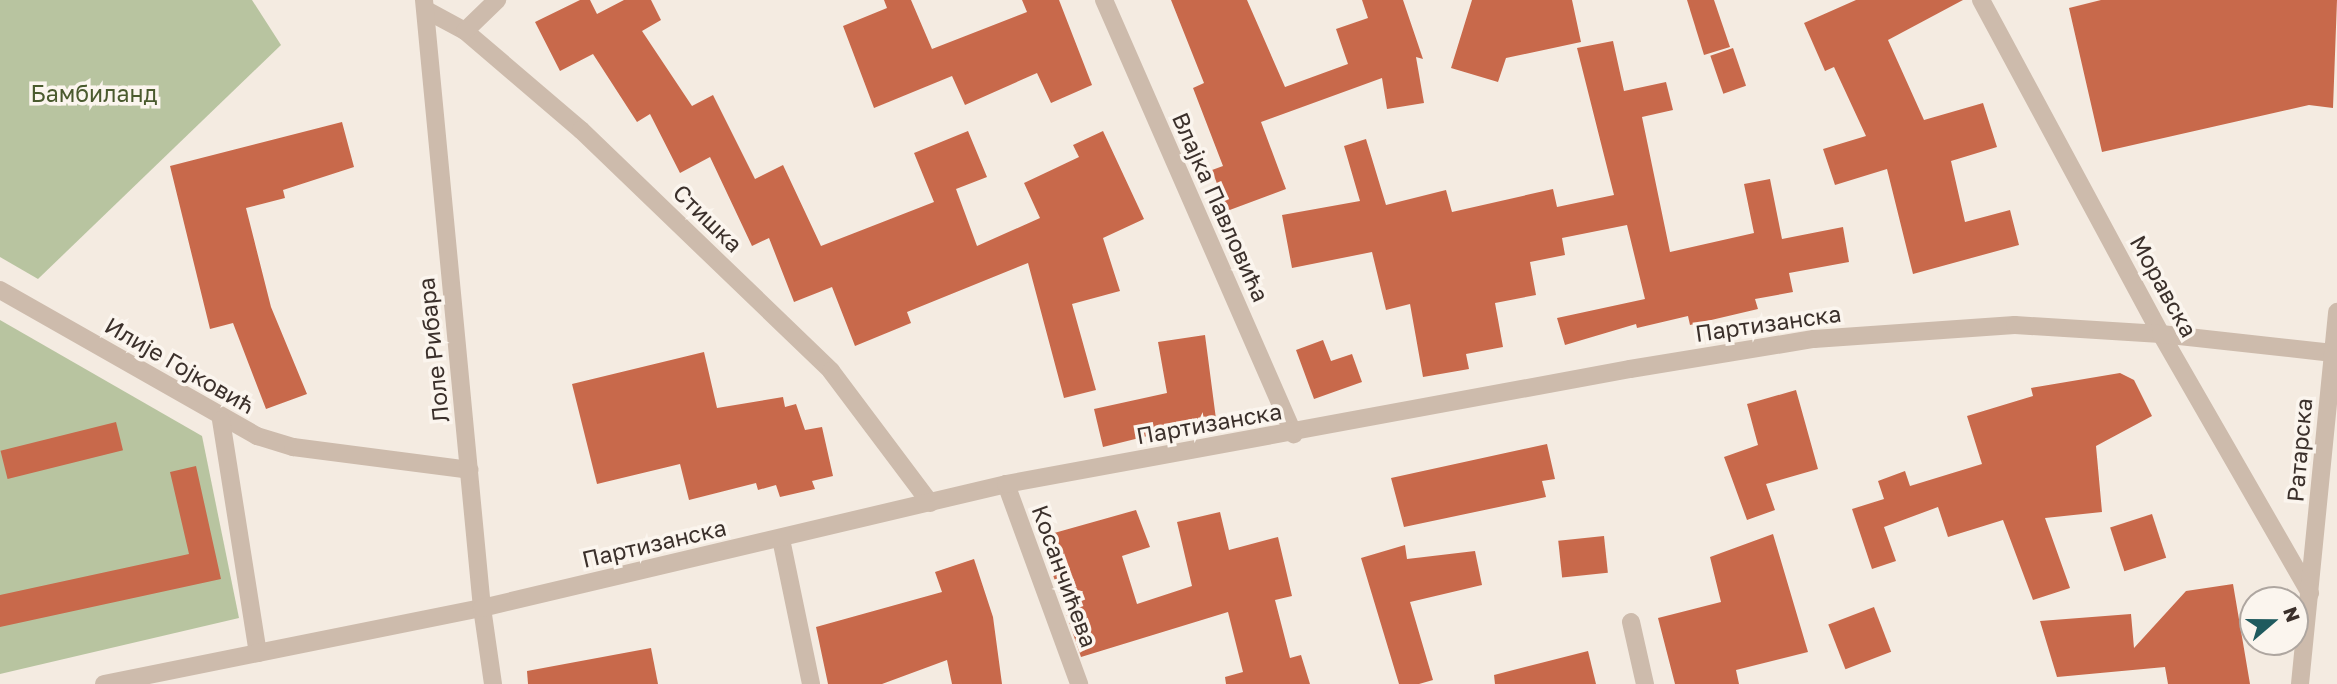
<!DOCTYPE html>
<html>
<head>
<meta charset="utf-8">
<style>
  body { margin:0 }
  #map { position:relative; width:2337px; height:684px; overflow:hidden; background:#f4ebe1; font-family:"Golos Text",sans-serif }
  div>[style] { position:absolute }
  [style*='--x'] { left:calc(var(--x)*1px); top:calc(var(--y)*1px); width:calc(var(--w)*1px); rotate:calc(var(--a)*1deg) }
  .green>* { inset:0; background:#b8c4a0 }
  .building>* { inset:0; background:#c8694b; transform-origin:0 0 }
  .minor>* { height:18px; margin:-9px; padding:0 9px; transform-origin:9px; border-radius:9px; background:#cdbbac }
  .tertiary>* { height:18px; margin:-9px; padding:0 9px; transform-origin:9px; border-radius:9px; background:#cdbbac }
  span { translate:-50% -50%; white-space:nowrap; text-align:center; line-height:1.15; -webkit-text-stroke:7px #fbf5ee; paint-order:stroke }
  .park-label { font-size:23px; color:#4a5a2e }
  .street-label { font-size:23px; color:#3b302b }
  .north { position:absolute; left:2239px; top:586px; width:70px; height:70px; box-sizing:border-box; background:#fbf5ee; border:2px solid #aea6a0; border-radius:50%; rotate:70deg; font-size:19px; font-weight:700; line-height:28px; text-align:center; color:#3b302b }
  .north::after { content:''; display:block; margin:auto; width:24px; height:32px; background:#1f5a5e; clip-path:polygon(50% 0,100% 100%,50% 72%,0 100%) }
</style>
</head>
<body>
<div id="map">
  <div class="green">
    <i style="clip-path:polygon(0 0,252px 0,281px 45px,38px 279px,0 257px)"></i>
    <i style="clip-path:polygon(0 320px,202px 436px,239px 618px,0 674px)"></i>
  </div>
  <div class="building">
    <i style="clip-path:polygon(580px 0,590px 0,597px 14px,624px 0,651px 0,661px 20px,642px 31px,692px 106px,713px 95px,755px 179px,783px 165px,821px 246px,934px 202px,914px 153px,968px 131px,987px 177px,956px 189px,977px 246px,1040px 218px,1024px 183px,1079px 157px,1073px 145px,1103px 131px,1144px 219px,1103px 238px,1120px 291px,1072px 304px,1096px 390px,1064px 398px,1028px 263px,907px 312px,911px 323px,855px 346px,832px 287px,794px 302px,769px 238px,752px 246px,710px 157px,680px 173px,650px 114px,637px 122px,593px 54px,560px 71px,535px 22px)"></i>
    <i style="clip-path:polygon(884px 0,911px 0,932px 49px,1027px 12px,1022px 0,1059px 0,1092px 85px,1051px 103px,1037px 73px,965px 105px,952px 76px,874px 108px,843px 26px,887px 8px)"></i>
    <i style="clip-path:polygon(1171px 0,1247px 0,1285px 87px,1348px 64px,1336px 29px,1368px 18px,1362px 0,1403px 0,1423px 59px,1416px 57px,1424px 103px,1387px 109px,1382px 78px,1261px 122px,1286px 189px,1227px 211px,1212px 170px,1223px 166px,1193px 88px,1204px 83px)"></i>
    <i style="clip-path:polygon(1472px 0,1572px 0,1581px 42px,1506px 58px,1498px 82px,1451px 68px)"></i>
    <i style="clip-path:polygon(1687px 0,1714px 0,1730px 47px,1704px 55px)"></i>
    <i style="clip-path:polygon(1856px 0,1963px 0,1888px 40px,1924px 120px,1983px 103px,1997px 147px,1951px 161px,1965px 222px,2010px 210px,2019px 245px,1913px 274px,1887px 169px,1835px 185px,1823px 149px,1866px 136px,1834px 67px,1825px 71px,1804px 23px)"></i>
    <i style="clip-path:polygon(2101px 0,2337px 0,2333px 108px,2309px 105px,2102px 152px,2069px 8px)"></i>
    <i style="clip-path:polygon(1613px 41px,1624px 91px,1666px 82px,1673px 110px,1642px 117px,1670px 252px,1754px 233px,1744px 184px,1770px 179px,1782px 239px,1843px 227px,1849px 262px,1789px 273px,1793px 292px,1755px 299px,1758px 309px,1690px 325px,1688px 316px,1637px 328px,1636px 324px,1565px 345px,1557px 318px,1645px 299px,1627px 225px,1562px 238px,1565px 255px,1530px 262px,1536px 295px,1495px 303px,1503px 347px,1466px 354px,1469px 369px,1423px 377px,1410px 304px,1386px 310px,1372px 252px,1292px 268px,1282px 215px,1360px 201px,1344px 146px,1366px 139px,1386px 205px,1446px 190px,1452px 212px,1553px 189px,1557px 207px,1614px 195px,1577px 48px)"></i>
    <i style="left:1733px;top:48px;width:40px;height:24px;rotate:71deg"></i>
    <i style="clip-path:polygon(342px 122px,354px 167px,283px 190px,285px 198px,246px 208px,271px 307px,307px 394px,266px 409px,233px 323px,210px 329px,170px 166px)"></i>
    <i style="clip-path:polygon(1205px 335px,1216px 419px,1103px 447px,1094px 409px,1167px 393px,1158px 342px)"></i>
    <i style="clip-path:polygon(1323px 340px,1331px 361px,1352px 354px,1362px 382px,1314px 399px,1296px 350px)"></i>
    <i style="clip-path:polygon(704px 352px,717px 408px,783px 397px,785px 407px,796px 404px,805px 430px,822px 427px,833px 476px,812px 481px,815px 489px,780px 497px,776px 485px,758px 490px,756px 483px,689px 500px,680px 464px,597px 484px,572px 384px)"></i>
    <i style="clip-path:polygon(2120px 373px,2134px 380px,2152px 416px,2096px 446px,2102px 512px,2045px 518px,2070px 588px,2033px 600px,2003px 520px,1948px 537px,1938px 507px,1884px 527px,1896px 561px,1872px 569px,1852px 509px,1884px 499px,1878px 481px,1905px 471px,1910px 486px,1982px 464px,1967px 416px,2033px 396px,2031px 388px)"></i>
    <i style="clip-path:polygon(1796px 390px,1818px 469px,1766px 484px,1775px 510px,1747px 520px,1724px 457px,1758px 445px,1747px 404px)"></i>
    <i style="left:116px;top:422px;width:29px;height:119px;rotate:76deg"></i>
    <i style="clip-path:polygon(1547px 444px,1555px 479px,1542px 481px,1546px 497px,1404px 527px,1391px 478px)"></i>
    <i style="clip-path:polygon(196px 466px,221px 579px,0 627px,0 595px,189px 554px,170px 472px)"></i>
    <i style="clip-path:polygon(1136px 510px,1150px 547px,1122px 556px,1137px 604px,1192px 586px,1177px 522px,1220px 512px,1229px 550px,1278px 537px,1292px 596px,1275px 600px,1290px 658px,1301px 655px,1310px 684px,1226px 684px,1225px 677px,1243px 672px,1228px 612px,1081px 657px,1040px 537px)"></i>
    <i style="left:2152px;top:514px;width:46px;height:44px;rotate:72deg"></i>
    <i style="clip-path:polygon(1773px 534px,1808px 652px,1736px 670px,1739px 684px,1675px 684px,1658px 618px,1721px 602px,1710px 557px)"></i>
    <i style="left:1604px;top:536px;width:37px;height:46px;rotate:84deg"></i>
    <i style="clip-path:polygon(1405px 545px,1407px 559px,1475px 551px,1482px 585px,1410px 602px,1433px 680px,1419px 684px,1399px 684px,1361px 558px)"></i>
    <i style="clip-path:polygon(974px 559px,993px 617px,1002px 684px,952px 684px,947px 660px,882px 684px,828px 684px,816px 627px,942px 592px,935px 572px)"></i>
    <i style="clip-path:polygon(2233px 584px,2250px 684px,2168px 684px,2165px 667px,2057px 677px,2040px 621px,2131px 614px,2134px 648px,2186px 591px)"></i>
    <i style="left:1874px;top:607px;width:48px;height:49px;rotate:69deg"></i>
    <i style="clip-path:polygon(651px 648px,658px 684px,528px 684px,527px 671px)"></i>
    <i style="clip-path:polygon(1588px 651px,1596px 684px,1495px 684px,1494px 675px)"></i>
  </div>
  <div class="minor">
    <i style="--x:1104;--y:0;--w:474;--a:66.4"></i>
    <i style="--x:426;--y:10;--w:44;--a:28.3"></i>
    <i style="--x:465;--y:31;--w:153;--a:40.5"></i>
    <i style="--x:581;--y:130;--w:347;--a:43.9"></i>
    <i style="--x:831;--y:371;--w:165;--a:53.1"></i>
    <i style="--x:465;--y:31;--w:45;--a:-44.1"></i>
    <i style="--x:0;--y:290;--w:296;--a:29.6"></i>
    <i style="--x:257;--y:436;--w:38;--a:17"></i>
    <i style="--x:293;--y:447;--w:178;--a:7.4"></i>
    <i style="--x:221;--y:420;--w:236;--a:81"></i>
    <i style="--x:1006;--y:484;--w:213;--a:69.9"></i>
    <i style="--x:781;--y:539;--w:148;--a:78.3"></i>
    <i style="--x:1631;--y:622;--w:64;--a:77.3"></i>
    <i style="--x:104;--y:684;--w:386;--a:-11.4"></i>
    <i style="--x:482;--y:608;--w:611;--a:-95.45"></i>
  </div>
  <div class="tertiary">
    <i style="--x:1981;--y:0;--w:379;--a:61.7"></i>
    <i style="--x:2161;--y:334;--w:299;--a:60.1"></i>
    <i style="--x:493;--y:684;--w:77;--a:-98.2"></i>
    <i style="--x:482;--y:608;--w:538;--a:-13.31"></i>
    <i style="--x:1006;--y:484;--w:635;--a:-10.44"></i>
    <i style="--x:1630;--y:369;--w:186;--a:-9.3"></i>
    <i style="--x:1814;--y:339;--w:201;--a:-4"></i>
    <i style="--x:2015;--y:325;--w:146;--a:3.5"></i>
    <i style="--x:2161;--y:334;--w:173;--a:6.3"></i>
    <i style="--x:2300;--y:684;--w:374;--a:-84.3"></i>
  </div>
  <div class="park-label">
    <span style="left:94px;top:93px">Бамбиланд</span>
  </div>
  <div class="street-label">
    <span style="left:1221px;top:207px;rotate:66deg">Влајка Павловића</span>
    <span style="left:708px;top:218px;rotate:44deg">Стишка</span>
    <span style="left:2164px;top:286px;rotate:61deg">Моравска</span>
    <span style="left:1768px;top:323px;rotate:-8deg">Партизанска</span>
    <span style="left:433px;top:350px;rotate:-96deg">Лоле Рибара</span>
    <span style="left:180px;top:365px;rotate:30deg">Илије Гојковић</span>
    <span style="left:1209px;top:423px;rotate:-10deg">Партизанска</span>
    <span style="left:2299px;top:450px;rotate:-85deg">Ратарска</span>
    <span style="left:654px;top:543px;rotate:-13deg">Партизанска</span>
    <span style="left:1065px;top:576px;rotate:70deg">Косанчићева</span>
  </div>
  <div class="north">N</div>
</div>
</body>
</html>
